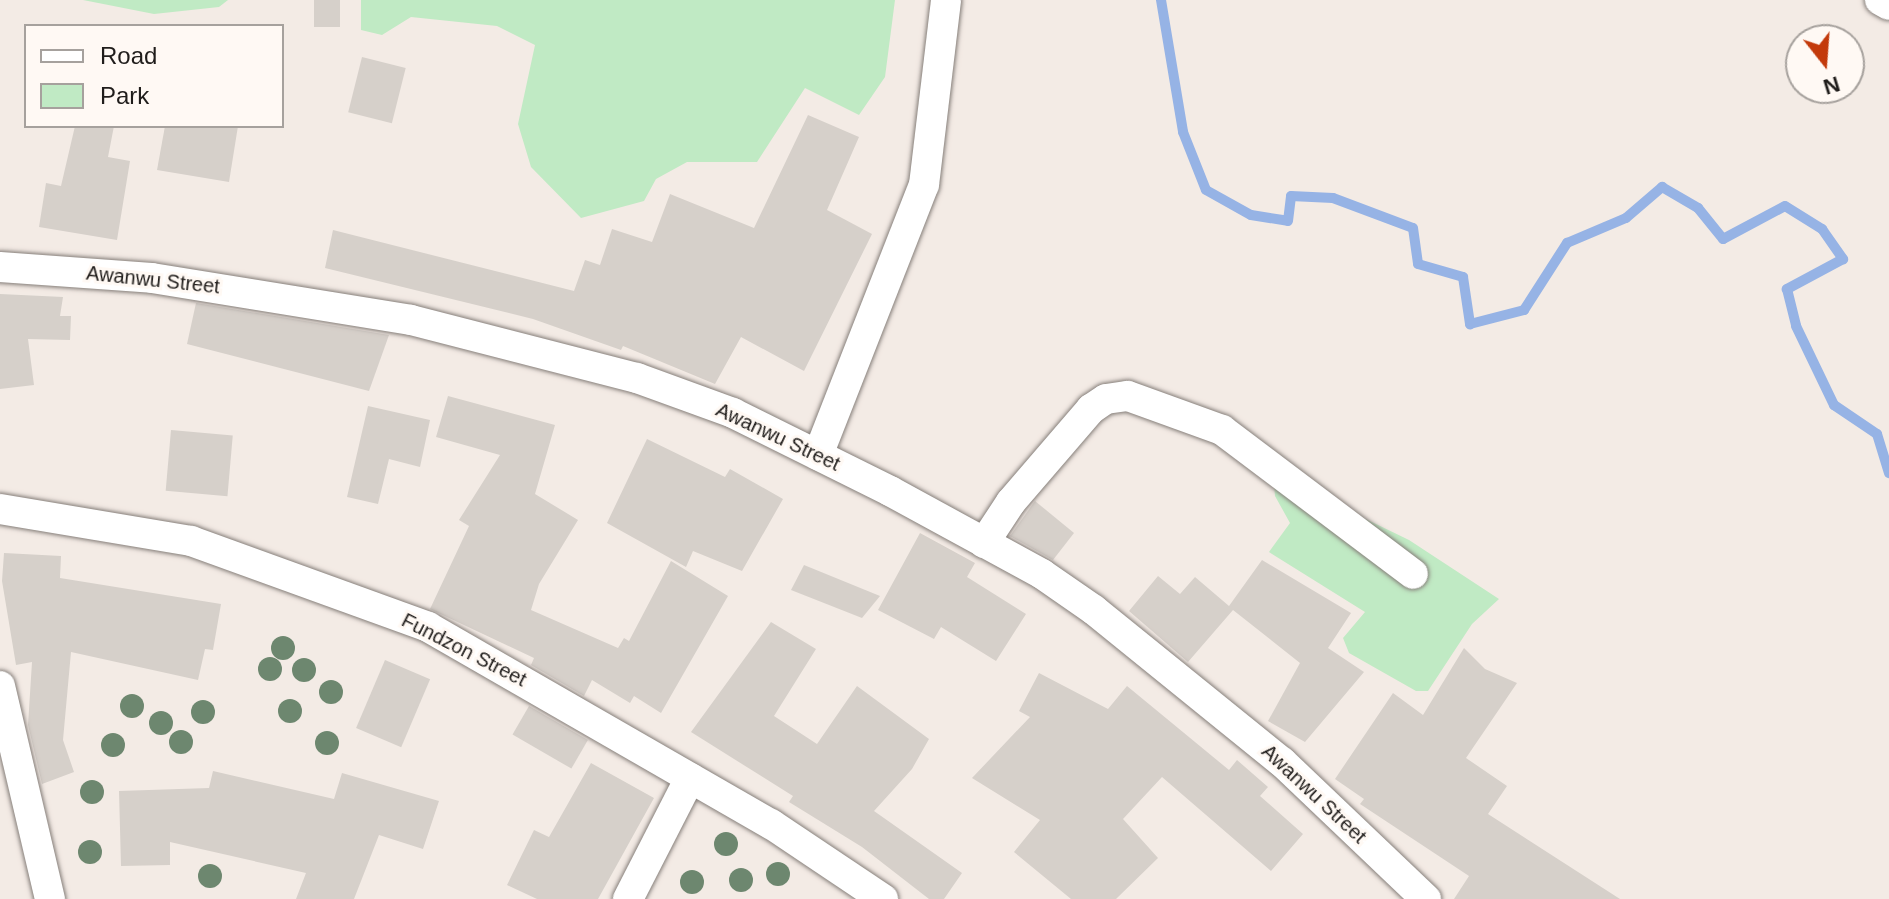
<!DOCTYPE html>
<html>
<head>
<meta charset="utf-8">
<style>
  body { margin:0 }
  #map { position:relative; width:1889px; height:899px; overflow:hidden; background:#f3ebe5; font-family:Helvetica,sans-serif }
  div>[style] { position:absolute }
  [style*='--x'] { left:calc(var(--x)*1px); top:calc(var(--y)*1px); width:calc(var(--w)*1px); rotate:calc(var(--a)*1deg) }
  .green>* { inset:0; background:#c0eac4 }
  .stream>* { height:10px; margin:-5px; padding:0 5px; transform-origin:5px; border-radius:5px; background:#96b3e5 }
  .building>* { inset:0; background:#d6d0ca; transform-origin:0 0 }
  .roads { filter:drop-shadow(0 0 2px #867f7a) drop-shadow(0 0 2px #867f7a) }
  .minor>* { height:30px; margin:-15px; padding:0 15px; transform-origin:15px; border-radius:15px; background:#fff }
  .trees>* { width:24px; height:24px; margin:-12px; border-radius:50%; background:#6d876f }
  span { translate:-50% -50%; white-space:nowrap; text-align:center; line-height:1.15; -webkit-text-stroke:6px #fff9f4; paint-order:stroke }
  .street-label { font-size:20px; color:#201d1b }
  .legend { position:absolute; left:24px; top:24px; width:260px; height:104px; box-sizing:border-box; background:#fff9f4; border:2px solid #a6a19d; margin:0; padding:10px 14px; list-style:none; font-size:24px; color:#201d1b }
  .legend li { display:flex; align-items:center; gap:16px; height:40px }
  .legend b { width:40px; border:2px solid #a6a19d }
  .north { position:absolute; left:1785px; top:24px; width:80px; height:80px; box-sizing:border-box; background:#fff9f4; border:2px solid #a6a19d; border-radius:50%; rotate:163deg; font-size:22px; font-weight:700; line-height:32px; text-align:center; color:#201d1b }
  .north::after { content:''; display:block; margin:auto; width:28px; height:36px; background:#c33a0b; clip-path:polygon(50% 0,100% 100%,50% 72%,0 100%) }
</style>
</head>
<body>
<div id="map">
  <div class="green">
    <i style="clip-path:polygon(83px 0,228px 0,219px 7px,154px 14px)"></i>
    <i style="clip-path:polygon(361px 0,895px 0,885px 77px,859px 115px,805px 88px,757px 162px,687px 162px,656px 179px,644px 201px,581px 218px,531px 167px,518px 124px,535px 45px,497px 26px,411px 17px,382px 35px,361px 30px)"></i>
    <i style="clip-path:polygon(1273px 474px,1409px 540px,1499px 599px,1472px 624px,1428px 691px,1416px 691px,1349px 653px,1343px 638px,1365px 612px,1269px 552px,1290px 523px,1275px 496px)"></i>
  </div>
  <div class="stream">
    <i style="--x:1161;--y:0;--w:134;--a:80.5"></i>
    <i style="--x:1183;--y:132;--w:62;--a:68.4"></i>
    <i style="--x:1206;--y:190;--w:51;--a:29.1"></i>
    <i style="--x:1251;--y:215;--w:37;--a:9"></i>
    <i style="--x:1288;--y:221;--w:25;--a:-83"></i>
    <i style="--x:1291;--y:196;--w:42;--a:2.7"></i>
    <i style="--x:1333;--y:198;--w:85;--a:20.6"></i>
    <i style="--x:1413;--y:228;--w:36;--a:82"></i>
    <i style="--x:1418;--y:264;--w:47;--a:16.1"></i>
    <i style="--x:1463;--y:277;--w:48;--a:81.5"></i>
    <i style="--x:1470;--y:324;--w:56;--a:-14.5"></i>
    <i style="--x:1524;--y:310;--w:80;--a:-57.3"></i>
    <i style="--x:1567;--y:243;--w:64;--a:-23"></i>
    <i style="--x:1626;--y:218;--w:48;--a:-40.7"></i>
    <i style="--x:1662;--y:187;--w:42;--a:30.3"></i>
    <i style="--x:1698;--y:208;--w:40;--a:51"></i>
    <i style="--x:1723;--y:239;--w:70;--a:-28"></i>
    <i style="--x:1785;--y:206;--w:44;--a:31.9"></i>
    <i style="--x:1822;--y:229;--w:37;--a:55"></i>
    <i style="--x:1843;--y:259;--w:64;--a:151.8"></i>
    <i style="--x:1787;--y:289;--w:38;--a:76"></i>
    <i style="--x:1796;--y:326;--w:88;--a:64.3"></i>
    <i style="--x:1834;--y:405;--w:52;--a:34"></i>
    <i style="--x:1877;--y:434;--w:41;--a:72.9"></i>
  </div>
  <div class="building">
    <i style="left:314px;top:0;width:26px;height:27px"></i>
    <i style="left:362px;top:57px;width:45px;height:57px;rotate:14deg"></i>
    <i style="clip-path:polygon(808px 115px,859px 137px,827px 210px,872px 234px,804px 371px,741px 337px,715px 384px,623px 346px,621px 350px,533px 319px,325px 268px,333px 230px,574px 291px,585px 260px,600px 265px,612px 229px,652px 242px,670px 194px,754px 228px)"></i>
    <i style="clip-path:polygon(75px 126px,114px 126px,108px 157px,130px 161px,117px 240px,39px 227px,46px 183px,61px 186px)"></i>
    <i style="clip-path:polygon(165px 126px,238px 126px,229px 182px,157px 170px)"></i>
    <i style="clip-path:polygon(0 294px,63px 297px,60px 316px,71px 316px,70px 340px,28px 339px,34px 385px,0 389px)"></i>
    <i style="clip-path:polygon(196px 303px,299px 320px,389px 335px,369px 391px,187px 344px)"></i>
    <i style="clip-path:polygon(448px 396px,555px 425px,535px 494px,578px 520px,539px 584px,531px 610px,618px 648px,624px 638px,629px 641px,671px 561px,728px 596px,661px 713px,634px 696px,630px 703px,592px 680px,584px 696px,531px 665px,534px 658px,430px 609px,469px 526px,459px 520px,500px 455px,436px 437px)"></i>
    <i style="clip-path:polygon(368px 406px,430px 420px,420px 467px,389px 459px,378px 504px,347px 497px)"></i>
    <i style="left:171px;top:430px;width:62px;height:61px;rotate:5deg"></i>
    <i style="clip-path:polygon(647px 439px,725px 477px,730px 469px,783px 499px,742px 571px,693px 551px,686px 567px,607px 523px)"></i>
    <i style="clip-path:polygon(1035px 501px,1074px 533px,1053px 560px,1010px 536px)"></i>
    <i style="clip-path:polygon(920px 533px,975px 563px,967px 577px,1026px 614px,996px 661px,941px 627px,934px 639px,878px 610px)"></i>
    <i style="clip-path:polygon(4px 553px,61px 556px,60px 578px,221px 604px,213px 650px,205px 649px,198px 680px,71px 652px,63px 740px,74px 772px,42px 784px,28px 725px,32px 662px,16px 665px,2px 581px)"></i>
    <i style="clip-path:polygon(1262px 560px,1351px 613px,1328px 648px,1364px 672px,1305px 742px,1268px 721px,1300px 663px,1233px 610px,1188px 662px,1129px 611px,1158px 576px,1180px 594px,1195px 577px,1229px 606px)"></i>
    <i style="clip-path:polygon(804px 565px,880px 596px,862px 618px,791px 590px)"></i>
    <i style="clip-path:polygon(771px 622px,816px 649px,774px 716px,817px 744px,857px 686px,929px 739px,912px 769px,874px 811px,962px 873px,944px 899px,929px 899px,862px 847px,789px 802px,793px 796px,691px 732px)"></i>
    <i style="clip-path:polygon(1464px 648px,1485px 669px,1517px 683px,1466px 758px,1507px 786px,1488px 814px,1620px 899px,1454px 899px,1469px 876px,1360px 804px,1364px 799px,1335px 779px,1393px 693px,1423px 715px)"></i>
    <i style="left:385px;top:660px;width:49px;height:74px;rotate:23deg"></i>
    <i style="clip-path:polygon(1039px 673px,1108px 709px,1127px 686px,1229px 770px,1237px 760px,1268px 787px,1260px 796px,1303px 834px,1271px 871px,1162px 777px,1123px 819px,1158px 858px,1116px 899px,1071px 899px,1014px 852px,1040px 820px,972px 778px,1030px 717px,1019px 711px)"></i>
    <i style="left:529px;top:706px;width:68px;height:33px;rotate:30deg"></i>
    <i style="clip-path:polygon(591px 763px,654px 798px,598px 899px,537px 899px,507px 885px,534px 830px,549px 837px)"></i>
    <i style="clip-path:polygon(213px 771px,334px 799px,342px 773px,439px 801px,423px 849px,379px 835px,354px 899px,296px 899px,306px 873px,170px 842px,170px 865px,121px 866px,119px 791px,209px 788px)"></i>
  </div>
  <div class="roads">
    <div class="minor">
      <i style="--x:1880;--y:0;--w:10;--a:29"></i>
      <i style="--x:0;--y:267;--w:152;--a:4.1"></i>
      <i style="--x:152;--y:278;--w:262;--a:9.2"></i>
      <i style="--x:411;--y:320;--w:233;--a:14.4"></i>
      <i style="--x:637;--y:378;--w:102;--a:20"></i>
      <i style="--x:733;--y:413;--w:175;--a:26.4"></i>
      <i style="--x:890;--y:491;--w:173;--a:28.6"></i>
      <i style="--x:1042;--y:574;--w:63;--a:34.7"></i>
      <i style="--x:1094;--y:610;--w:242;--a:39"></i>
      <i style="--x:1282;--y:762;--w:199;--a:43.6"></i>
      <i style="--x:818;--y:455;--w:290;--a:-68.6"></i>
      <i style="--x:924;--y:185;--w:186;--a:-83.2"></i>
      <i style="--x:0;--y:509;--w:194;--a:9.5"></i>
      <i style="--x:191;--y:541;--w:252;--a:19.9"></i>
      <i style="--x:428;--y:627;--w:396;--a:29.9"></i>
      <i style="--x:771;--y:824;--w:135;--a:33.8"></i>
      <i style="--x:984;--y:543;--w:49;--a:-56.6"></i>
      <i style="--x:1011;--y:502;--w:123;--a:-49.3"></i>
      <i style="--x:1091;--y:409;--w:18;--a:-34"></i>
      <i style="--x:1106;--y:399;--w:22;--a:-8"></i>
      <i style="--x:1128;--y:396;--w:100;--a:19.9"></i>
      <i style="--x:1222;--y:430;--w:239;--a:37"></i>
      <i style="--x:0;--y:686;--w:219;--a:76.8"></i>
      <i style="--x:628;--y:899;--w:136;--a:-62.9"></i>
    </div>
  </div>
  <div class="trees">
    <i style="left:283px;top:648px"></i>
    <i style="left:270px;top:669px"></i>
    <i style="left:304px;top:670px"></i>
    <i style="left:331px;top:692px"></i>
    <i style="left:132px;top:706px"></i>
    <i style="left:290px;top:711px"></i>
    <i style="left:203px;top:712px"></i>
    <i style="left:161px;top:723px"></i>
    <i style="left:181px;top:742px"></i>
    <i style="left:327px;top:743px"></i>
    <i style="left:113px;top:745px"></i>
    <i style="left:92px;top:792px"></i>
    <i style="left:726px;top:844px"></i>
    <i style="left:90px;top:852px"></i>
    <i style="left:778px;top:874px"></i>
    <i style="left:210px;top:876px"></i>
    <i style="left:741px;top:880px"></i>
    <i style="left:692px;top:882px"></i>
  </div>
  <div class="street-label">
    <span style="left:153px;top:280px;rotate:6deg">Awanwu Street</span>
    <span style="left:778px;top:437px;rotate:25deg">Awanwu Street</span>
    <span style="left:464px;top:650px;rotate:27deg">Fundzon Street</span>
    <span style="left:1314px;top:794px;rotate:43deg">Awanwu Street</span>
  </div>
  <ul class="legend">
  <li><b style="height:10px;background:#fff"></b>Road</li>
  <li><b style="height:22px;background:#c0eac4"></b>Park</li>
  </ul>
  <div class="north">N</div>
</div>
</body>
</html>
